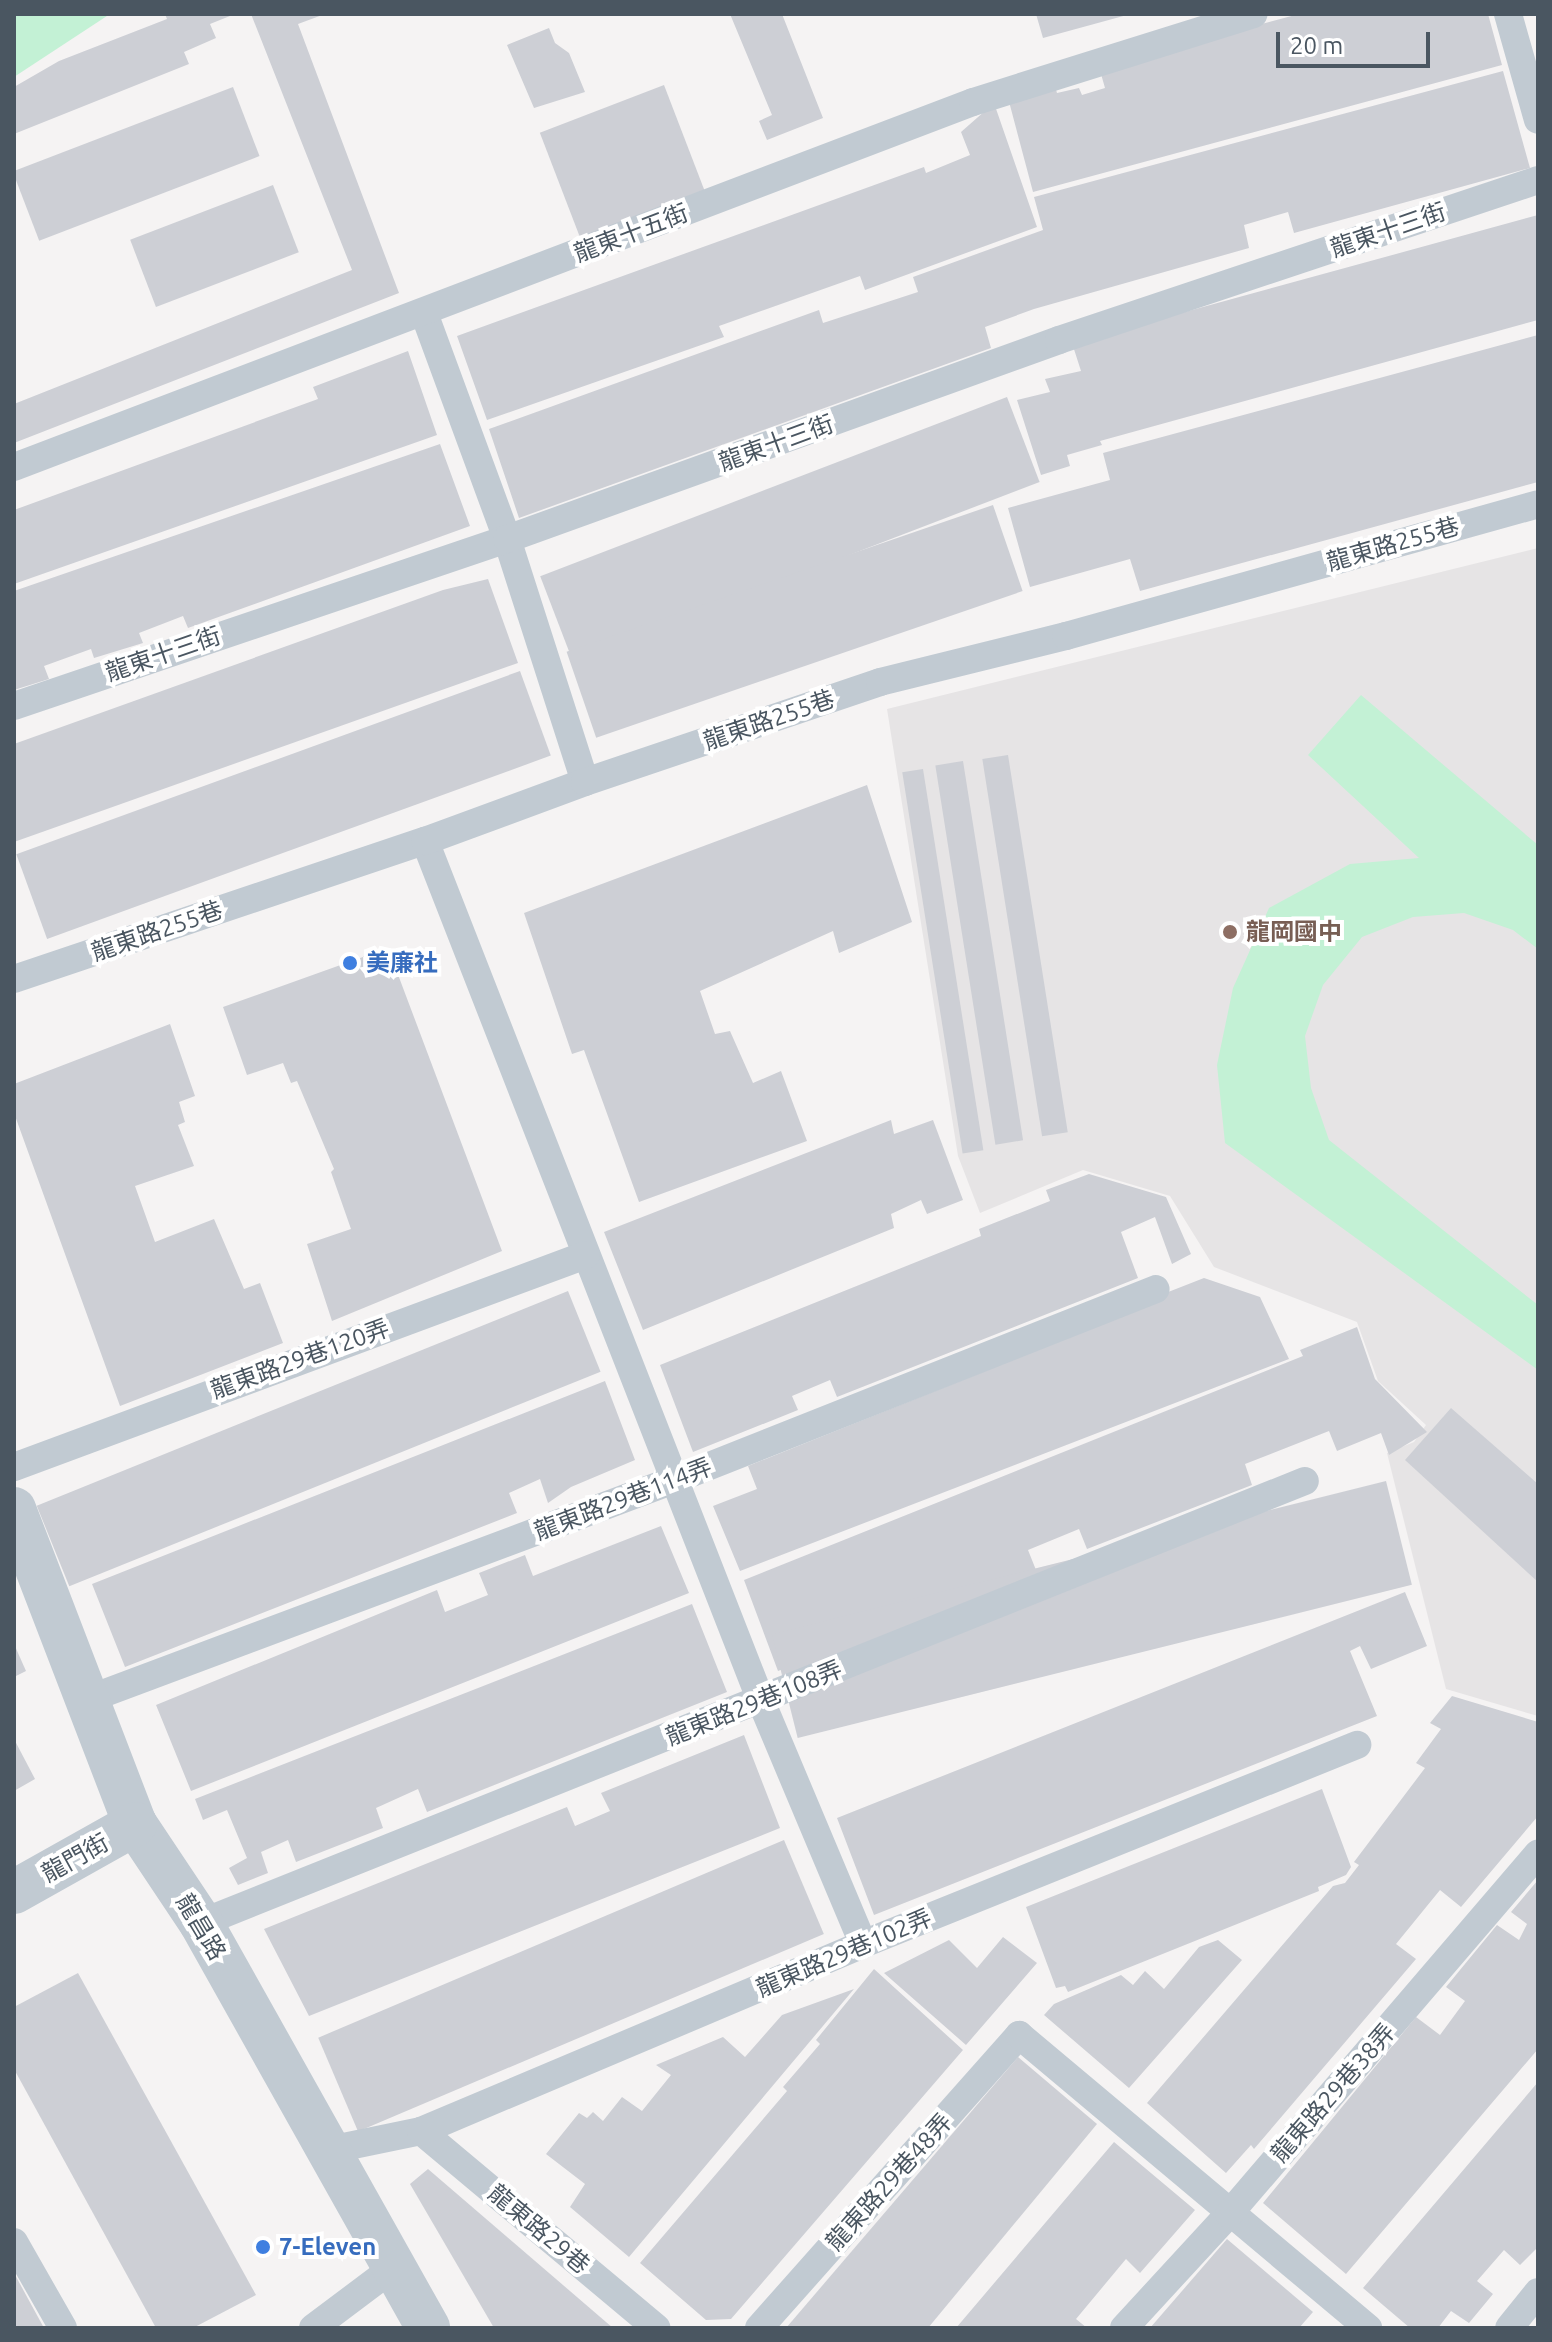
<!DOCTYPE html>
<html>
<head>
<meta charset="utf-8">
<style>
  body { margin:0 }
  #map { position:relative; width:1552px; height:2342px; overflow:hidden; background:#f5f3f3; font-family:Ubuntu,"Noto Sans TC",sans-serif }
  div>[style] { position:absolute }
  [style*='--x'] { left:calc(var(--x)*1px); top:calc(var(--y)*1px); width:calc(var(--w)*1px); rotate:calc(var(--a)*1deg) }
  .education>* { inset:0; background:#e6e4e5 }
  .green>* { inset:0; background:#c3f1d5 }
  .building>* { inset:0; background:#cdcfd5; transform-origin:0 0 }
  .service>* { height:28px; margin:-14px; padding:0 14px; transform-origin:14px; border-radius:14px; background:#c1cad2 }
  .minor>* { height:44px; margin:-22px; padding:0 22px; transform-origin:22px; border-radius:22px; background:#c1cad2 }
  .dots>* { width:22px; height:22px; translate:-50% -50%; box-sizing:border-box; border:4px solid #fff; border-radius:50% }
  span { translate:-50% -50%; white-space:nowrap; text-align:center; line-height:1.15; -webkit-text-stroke:8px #fff; paint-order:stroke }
  .street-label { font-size:24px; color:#4a5661 }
  .education-label { font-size:24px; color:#785e54; font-weight:700 }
  .left { translate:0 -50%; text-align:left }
  .shop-label { font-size:24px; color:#366cbe; font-weight:700 }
  .frame { position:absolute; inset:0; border:16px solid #4a5661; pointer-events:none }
  .scale { position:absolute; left:1276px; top:32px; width:154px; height:36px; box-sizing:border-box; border:4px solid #4a5661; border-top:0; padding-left:10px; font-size:24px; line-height:28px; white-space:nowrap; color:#4a5661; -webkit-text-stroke:6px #fff; paint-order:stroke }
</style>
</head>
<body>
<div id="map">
  <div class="education">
    <i style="clip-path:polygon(1538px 548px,1538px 1716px,1446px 1689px,1387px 1453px,1414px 1442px,1426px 1425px,1378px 1381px,1357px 1322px,1214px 1267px,1170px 1196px,1083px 1170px,980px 1213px,958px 1156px,887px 709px)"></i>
  </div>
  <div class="green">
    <i style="clip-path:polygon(14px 14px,110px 14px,14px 77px)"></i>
    <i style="clip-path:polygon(1361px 695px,1538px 845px,1538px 949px,1513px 930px,1464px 913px,1413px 917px,1362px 937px,1323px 985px,1305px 1036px,1311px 1088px,1329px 1140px,1538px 1305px,1538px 1370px,1225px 1143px,1217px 1065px,1233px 988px,1269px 908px,1350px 864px,1419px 858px,1308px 755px)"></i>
  </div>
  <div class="building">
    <i style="clip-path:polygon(165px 14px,235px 14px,210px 24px,216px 38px,184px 52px,189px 64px,14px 134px,14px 87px,59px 61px,167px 19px)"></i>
    <i style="clip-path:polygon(251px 14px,325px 14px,298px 24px,399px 293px,14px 443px,14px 404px,352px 270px)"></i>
    <i style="clip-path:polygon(730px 14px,782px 14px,823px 118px,767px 140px,759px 121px,772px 115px)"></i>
    <i style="clip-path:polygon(1036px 14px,1126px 14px,1127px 15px,1043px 38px)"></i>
    <i style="clip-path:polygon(1299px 14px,1488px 14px,1502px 65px,1033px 192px,1007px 94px,1053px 79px,1057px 93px,1079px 88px,1082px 95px,1105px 88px,1099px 67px)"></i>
    <i style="clip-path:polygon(549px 28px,555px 43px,569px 53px,585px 92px,534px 108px,507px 45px)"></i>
    <i style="clip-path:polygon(1503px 71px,1530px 168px,1294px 233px,1288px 212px,1244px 225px,1249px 248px,1034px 309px,985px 327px,991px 348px,519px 518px,489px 429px,819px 310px,823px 323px,918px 292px,913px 277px,1043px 230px,1034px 197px)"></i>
    <i style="left:664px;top:85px;width:116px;height:133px;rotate:69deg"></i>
    <i style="left:233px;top:87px;width:74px;height:236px;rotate:69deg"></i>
    <i style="clip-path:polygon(994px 103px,1037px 227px,865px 290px,860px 276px,719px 326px,724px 337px,487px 420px,457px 336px,924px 167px,926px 173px,970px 155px,961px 132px)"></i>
    <i style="left:273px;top:185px;width:72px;height:153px;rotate:69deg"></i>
    <i style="clip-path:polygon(1538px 215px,1538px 320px,1100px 441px,1102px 445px,1067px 455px,1070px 466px,1041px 475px,1017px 400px,1050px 392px,1045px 379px,1081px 371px,1072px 343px)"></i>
    <i style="clip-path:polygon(1538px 335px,1538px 482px,1140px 591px,1130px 559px,1030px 587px,1008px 508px,1110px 480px,1103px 453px)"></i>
    <i style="clip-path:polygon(408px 351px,437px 435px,14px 584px,14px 510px,318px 399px,313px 387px)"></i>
    <i style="left:1007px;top:397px;width:91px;height:500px;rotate:69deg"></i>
    <i style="clip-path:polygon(440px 444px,470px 526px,188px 628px,183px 616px,139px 633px,143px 643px,94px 658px,91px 649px,44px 666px,49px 679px,14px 690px,14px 591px)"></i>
    <i style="left:993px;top:505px;width:91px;height:451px;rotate:71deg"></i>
    <i style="clip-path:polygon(488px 579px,518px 663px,14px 842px,14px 744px,443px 590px)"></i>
    <i style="left:520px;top:671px;width:90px;height:536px;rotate:70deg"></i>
    <i style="left:1008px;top:755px;width:382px;height:26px;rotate:81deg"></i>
    <i style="left:963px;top:761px;width:384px;height:28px;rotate:81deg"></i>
    <i style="left:923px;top:769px;width:386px;height:21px;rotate:81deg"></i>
    <i style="clip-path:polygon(867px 785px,912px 922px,839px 953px,833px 931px,700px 991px,715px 1034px,730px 1031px,753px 1083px,781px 1071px,807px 1141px,639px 1202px,584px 1050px,572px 1054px,524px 913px)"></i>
    <i style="clip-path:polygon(388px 948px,502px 1251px,332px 1321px,307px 1244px,351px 1229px,331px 1172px,334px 1169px,297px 1081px,291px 1083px,283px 1063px,247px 1075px,223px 1007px)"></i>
    <i style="clip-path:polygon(170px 1024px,195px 1096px,179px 1102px,185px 1122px,178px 1125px,194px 1166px,135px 1186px,155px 1242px,214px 1219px,244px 1289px,260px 1283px,283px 1343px,120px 1406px,14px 1113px,14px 1084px)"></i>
    <i style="clip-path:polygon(891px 1120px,894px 1134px,933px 1120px,963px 1200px,927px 1214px,921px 1200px,891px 1214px,894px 1228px,643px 1330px,604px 1232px)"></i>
    <i style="clip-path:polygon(1089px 1174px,1166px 1197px,1191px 1254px,1172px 1264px,1155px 1217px,1121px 1232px,1138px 1278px,837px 1397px,830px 1380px,792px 1396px,798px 1410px,693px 1452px,660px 1365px,981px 1236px,979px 1229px,1050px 1201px,1046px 1190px)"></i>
    <i style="clip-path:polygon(1204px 1278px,1260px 1297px,1289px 1359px,740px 1571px,713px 1506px,757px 1489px,748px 1466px,1092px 1328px,1089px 1323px)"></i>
    <i style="left:568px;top:1291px;width:87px;height:573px;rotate:68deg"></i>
    <i style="clip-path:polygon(1357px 1327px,1375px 1379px,1427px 1432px,1389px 1455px,1381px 1433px,1337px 1451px,1329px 1431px,1245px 1464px,1252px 1485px,1087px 1549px,1079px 1529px,1028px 1550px,1036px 1570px,778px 1671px,744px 1580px,1303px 1356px,1300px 1350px)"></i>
    <i style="clip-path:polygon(605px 1381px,635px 1460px,571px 1487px,548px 1503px,540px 1479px,509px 1493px,517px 1513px,125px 1667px,92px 1584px)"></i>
    <i style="clip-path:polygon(1451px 1408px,1538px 1484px,1538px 1582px,1405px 1460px)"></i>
    <i style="left:1386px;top:1481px;width:107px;height:633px;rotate:76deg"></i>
    <i style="clip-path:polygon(661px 1526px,689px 1593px,191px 1791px,156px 1705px,437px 1590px,445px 1612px,488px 1595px,479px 1573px,525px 1555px,533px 1576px)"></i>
    <i style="clip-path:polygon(1405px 1592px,1427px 1646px,1371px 1669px,1360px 1646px,1350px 1651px,1377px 1716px,874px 1915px,837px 1818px)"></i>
    <i style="clip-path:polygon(692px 1604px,727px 1692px,427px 1812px,418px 1789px,376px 1808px,383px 1828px,296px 1862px,288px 1840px,261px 1852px,268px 1873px,238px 1885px,229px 1868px,247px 1858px,227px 1810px,203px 1820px,195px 1799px)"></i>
    <i style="clip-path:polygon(14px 1644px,26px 1671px,14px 1677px)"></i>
    <i style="clip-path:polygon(1452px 1696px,1538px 1722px,1538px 1816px,1461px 1907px,1440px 1890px,1396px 1944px,1416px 1959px,1254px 2149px,1251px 2145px,1226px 2173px,1147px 2103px,1333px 1886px,1345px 1883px,1359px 1865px,1354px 1862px,1425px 1768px,1416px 1763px,1441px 1729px,1430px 1723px)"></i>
    <i style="clip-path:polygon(744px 1735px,780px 1828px,309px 2016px,264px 1929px,567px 1807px,575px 1826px,610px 1811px,601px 1793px)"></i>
    <i style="clip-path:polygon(14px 1739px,35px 1779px,14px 1791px)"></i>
    <i style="clip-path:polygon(1322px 1789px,1351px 1867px,1346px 1875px,1318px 1887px,1319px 1891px,1068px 1992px,1065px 1986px,1056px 1988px,1026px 1907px)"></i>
    <i style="left:784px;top:1840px;width:102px;height:506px;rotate:67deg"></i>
    <i style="clip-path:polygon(1538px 1880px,1538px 2049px,1346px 2274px,1263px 2203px,1416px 2017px,1440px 2035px,1465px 2001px,1446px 1987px,1497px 1925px,1519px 1940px,1527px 1924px,1511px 1912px)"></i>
    <i style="clip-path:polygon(1003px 1937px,1037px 1963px,966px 2045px,884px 1973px,949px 1940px,977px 1968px)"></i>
    <i style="clip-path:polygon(1218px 1940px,1242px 1960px,1129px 2088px,1044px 2015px,1054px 2004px,1121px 1975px,1133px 1985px,1145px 1971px,1164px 1989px,1199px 1947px)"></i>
    <i style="clip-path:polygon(874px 1969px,963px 2050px,731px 2319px,706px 2320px,640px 2263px,787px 2091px,783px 2087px,820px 2044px,816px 2040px)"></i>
    <i style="clip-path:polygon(78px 1973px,256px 2295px,193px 2328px,156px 2328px,14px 2069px,14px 2007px)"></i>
    <i style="clip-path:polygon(854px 1989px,629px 2257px,570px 2207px,585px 2184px,546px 2154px,579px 2113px,587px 2118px,593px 2112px,603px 2121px,622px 2097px,642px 2111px,671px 2075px,656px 2065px,723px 2037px,745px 2057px,782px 2015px)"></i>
    <i style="clip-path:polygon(1018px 2057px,1097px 2124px,928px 2328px,786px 2328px)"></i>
    <i style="clip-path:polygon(1538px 2082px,1538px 2247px,1520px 2265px,1504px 2250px,1477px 2281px,1493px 2294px,1469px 2323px,1451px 2311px,1438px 2328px,1410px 2328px,1363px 2288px)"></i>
    <i style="clip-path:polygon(1114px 2142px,1195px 2210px,1140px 2273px,1126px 2259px,1076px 2319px,1087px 2328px,956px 2328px)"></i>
    <i style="clip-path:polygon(428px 2169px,613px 2328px,494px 2328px,410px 2184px)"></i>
    <i style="clip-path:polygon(1227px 2239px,1313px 2312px,1299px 2328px,1150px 2328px)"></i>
    <i style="clip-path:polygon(14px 2273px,44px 2328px,14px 2328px)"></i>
  </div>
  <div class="service">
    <i style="--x:1508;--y:14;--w:110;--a:74.2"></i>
    <i style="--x:424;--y:313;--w:241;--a:69.8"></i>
    <i style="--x:507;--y:539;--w:255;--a:72.2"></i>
    <i style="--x:14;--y:467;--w:1026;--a:-20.84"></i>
    <i style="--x:973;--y:102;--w:294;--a:-17.4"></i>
    <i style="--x:14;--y:706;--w:521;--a:-18.71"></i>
    <i style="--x:507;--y:539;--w:587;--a:-19.82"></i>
    <i style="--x:1059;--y:340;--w:505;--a:-18.47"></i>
    <i style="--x:425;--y:841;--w:923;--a:68.66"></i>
    <i style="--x:761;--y:1701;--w:264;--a:67.2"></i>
    <i style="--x:14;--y:979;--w:434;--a:-18.6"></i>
    <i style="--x:425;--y:841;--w:171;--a:-20.2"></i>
    <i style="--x:585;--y:782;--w:311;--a:-18.7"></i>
    <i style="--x:880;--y:682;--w:192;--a:-13.9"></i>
    <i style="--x:1066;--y:636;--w:490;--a:-15.6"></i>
    <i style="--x:14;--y:1467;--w:610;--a:-20.34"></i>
    <i style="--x:86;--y:1700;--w:628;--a:-20.51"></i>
    <i style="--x:674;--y:1480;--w:518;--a:-21.62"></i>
    <i style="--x:201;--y:1923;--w:1189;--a:-21.82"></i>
    <i style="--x:421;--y:2131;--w:307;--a:39.9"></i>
    <i style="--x:329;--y:2150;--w:94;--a:-11.7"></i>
    <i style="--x:421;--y:2131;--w:480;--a:-22.9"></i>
    <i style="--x:863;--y:1944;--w:533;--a:-21.94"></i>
    <i style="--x:14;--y:2242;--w:99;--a:60.3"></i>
    <i style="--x:313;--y:2328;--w:100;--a:-36.9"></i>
    <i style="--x:759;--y:2328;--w:392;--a:-48.4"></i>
    <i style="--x:1019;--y:2035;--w:456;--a:40"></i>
    <i style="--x:1124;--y:2328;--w:155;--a:-47.4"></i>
    <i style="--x:1229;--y:2214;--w:475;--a:-49.4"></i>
    <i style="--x:1509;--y:2328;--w:46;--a:-51.1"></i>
  </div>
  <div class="minor">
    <i style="--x:14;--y:1509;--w:337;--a:69"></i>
    <i style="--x:135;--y:1824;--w:119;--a:56.3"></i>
    <i style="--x:201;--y:1923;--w:464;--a:60.7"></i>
    <i style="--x:14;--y:1892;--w:139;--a:-29.3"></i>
  </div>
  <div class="dots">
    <i style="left:1230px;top:932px;background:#8d6e63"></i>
    <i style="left:350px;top:963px;background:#3f7fe0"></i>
    <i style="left:263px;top:2247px;background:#3f7fe0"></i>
  </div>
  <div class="street-label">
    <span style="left:1388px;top:230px;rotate:-19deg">龍東十三街</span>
    <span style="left:631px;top:233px;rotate:-21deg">龍東十五街</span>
    <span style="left:776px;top:443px;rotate:-20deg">龍東十三街</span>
    <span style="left:1393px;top:544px;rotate:-16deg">龍東路255巷</span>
    <span style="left:163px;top:654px;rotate:-19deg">龍東十三街</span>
    <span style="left:769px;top:720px;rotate:-19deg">龍東路255巷</span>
    <span style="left:157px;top:931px;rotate:-19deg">龍東路255巷</span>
    <span style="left:300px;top:1359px;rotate:-20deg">龍東路29巷120弄</span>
    <span style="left:623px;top:1499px;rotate:-21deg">龍東路29巷114弄</span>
    <span style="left:754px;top:1703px;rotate:-22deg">龍東路29巷108弄</span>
    <span style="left:75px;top:1858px;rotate:-29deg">龍門街</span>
    <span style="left:201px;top:1927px;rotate:59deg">龍昌路</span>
    <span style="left:844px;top:1953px;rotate:-23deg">龍東路29巷102弄</span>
    <span style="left:1333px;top:2093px;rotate:-49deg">龍東路29巷38弄</span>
    <span style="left:889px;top:2182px;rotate:-48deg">龍東路29巷48弄</span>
    <span style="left:539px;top:2229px;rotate:40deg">龍東路29巷</span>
  </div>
  <div class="education-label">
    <span class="left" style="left:1246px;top:932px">龍岡國中</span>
  </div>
  <div class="shop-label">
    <span class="left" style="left:366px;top:963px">美廉社</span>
    <span class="left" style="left:279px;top:2247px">7-Eleven</span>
  </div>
  <div class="frame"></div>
  <div class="scale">20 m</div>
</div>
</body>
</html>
